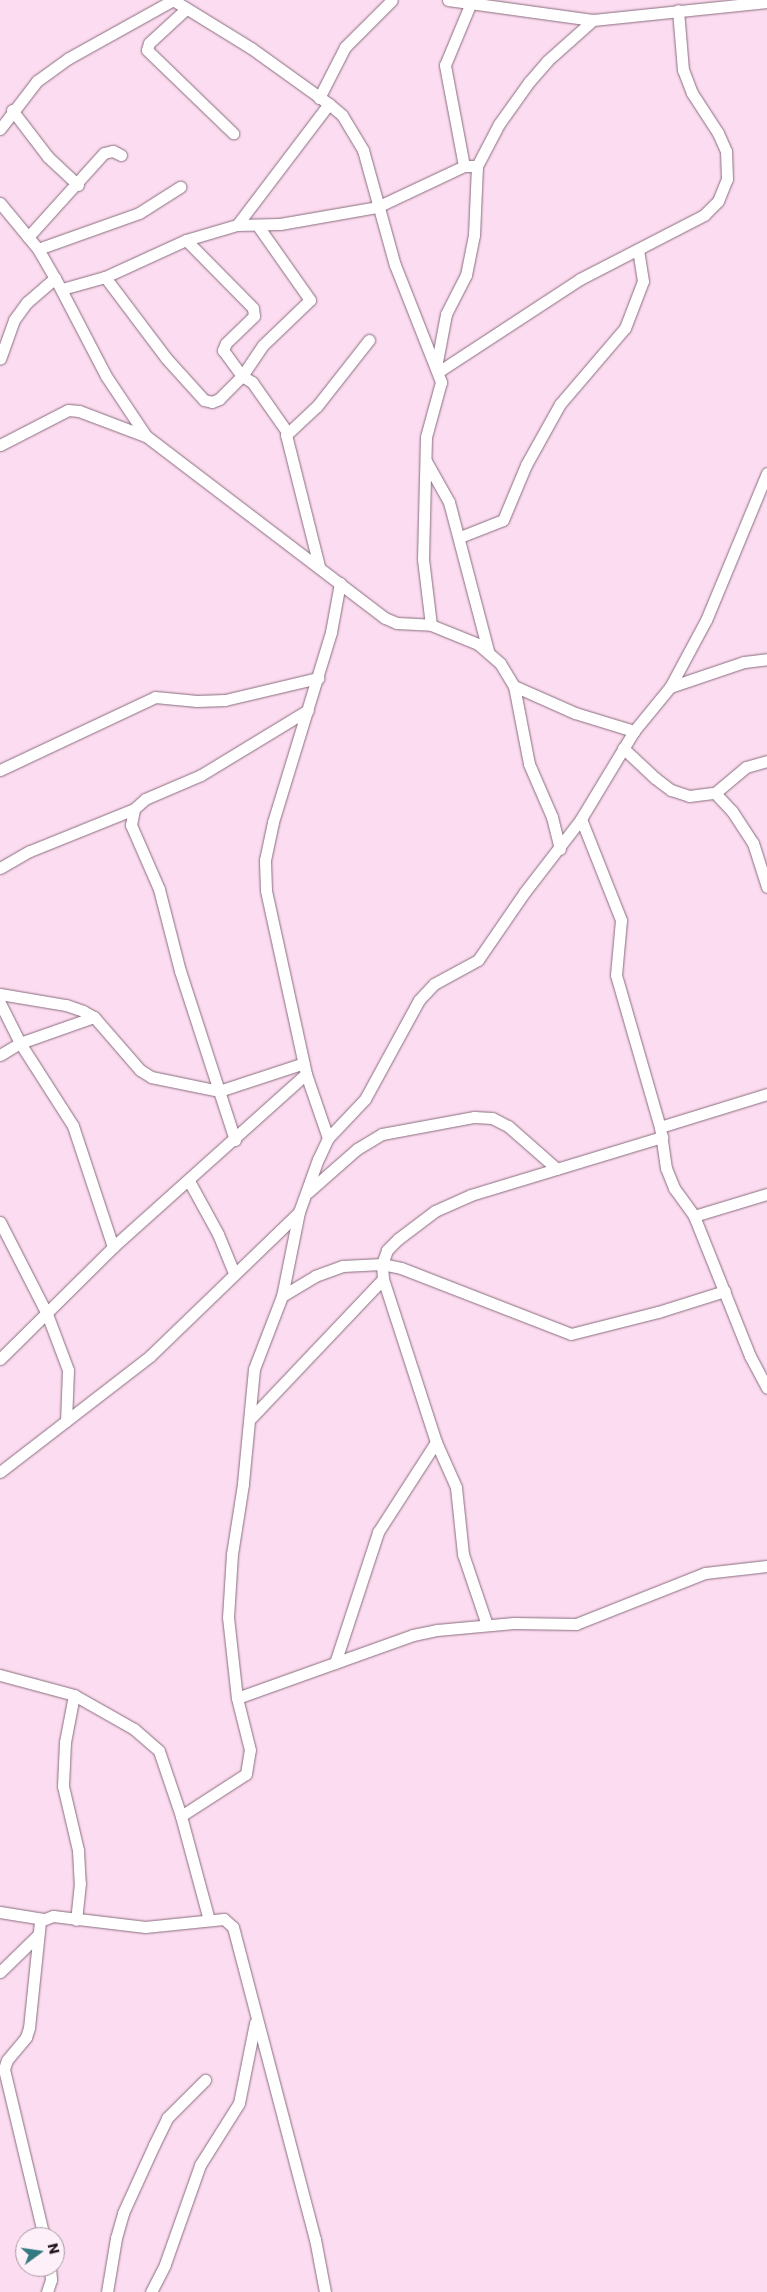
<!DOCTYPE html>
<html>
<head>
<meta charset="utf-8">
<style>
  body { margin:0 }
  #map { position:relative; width:767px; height:2292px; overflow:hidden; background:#fcdcf0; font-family:Poppins,sans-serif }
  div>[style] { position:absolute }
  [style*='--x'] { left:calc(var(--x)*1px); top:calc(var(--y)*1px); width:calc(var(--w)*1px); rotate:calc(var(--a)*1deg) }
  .roads { filter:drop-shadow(0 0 1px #896d7f) drop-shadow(0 0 1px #896d7f) }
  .minor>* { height:11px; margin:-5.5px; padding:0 5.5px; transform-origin:5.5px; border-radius:5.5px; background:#fff }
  span { translate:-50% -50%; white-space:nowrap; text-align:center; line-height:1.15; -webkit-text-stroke:5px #fdf0f8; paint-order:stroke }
  .north { position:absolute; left:15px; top:2227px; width:50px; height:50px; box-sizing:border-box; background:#fdf0f8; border:1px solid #a69aa1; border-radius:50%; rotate:76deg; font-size:14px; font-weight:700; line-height:20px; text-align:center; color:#23181f }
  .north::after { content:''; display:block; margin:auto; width:18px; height:22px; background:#327a82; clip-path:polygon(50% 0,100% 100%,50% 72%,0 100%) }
</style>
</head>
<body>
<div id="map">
  <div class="roads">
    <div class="minor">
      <i style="--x:173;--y:0;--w:92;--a:31.6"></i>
      <i style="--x:251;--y:48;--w:96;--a:35.7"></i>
      <i style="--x:329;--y:104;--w:17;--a:40"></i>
      <i style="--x:342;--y:115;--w:41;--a:59"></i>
      <i style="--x:363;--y:150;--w:119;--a:74.5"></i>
      <i style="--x:395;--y:265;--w:126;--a:68.5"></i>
      <i style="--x:441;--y:382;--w:57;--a:105.3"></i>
      <i style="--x:426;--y:437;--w:122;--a:91.4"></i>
      <i style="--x:423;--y:559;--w:66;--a:83.1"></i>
      <i style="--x:448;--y:0;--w:146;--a:7.9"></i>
      <i style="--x:593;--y:20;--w:175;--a:-5.9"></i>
      <i style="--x:186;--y:9;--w:50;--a:137.4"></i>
      <i style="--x:149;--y:43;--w:7;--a:106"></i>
      <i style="--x:147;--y:50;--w:120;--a:44"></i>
      <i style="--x:319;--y:98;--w:57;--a:-63"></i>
      <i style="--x:345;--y:47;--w:66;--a:-45"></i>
      <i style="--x:12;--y:110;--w:59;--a:52.5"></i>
      <i style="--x:48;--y:157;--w:41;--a:43"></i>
      <i style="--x:0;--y:129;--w:61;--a:-52.4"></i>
      <i style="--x:37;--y:81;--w:39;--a:-36"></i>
      <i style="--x:69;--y:58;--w:119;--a:-29.1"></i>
      <i style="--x:464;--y:166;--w:103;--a:-100.7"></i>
      <i style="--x:445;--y:65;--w:65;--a:-67.4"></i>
      <i style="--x:0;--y:203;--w:60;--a:50.4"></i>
      <i style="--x:38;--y:249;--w:34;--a:60"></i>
      <i style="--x:55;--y:278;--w:37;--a:139"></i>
      <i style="--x:27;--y:302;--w:22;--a:126"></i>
      <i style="--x:14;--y:320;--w:41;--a:109.7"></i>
      <i style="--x:237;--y:225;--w:152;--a:-52.8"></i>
      <i style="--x:28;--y:237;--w:113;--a:-47.9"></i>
      <i style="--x:104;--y:153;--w:9;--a:-13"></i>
      <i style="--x:113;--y:151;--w:9;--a:27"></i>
      <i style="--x:186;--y:240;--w:95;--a:45.4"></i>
      <i style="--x:253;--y:308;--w:8;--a:83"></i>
      <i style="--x:254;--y:316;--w:39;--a:136"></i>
      <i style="--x:226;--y:343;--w:8;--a:113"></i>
      <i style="--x:223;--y:350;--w:32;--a:54"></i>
      <i style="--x:242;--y:376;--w:37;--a:-56"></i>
      <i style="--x:263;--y:345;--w:65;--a:-43.8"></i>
      <i style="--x:310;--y:300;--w:90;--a:-125.1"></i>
      <i style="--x:38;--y:249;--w:107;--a:-19.6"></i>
      <i style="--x:139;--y:213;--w:49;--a:-32.4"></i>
      <i style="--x:105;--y:277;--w:101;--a:53"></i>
      <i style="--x:166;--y:358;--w:57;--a:47.9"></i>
      <i style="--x:204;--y:400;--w:8;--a:14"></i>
      <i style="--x:212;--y:402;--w:8;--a:-23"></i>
      <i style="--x:219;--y:399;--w:33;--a:-45"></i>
      <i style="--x:242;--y:376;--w:12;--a:31"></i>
      <i style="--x:252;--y:382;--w:61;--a:55"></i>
      <i style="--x:55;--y:278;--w:110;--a:62.5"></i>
      <i style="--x:106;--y:376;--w:72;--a:56.3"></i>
      <i style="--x:146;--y:436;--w:300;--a:37.3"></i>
      <i style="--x:385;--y:618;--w:13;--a:23"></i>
      <i style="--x:397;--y:623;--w:34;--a:3"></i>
      <i style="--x:431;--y:625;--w:51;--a:22"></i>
      <i style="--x:478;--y:644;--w:29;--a:41"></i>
      <i style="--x:500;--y:663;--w:27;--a:59"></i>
      <i style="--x:514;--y:686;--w:79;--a:79.1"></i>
      <i style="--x:529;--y:764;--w:58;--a:66.5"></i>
      <i style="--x:552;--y:817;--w:33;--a:76"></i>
      <i style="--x:62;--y:289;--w:45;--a:-15.6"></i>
      <i style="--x:105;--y:277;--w:89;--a:-24.6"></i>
      <i style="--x:186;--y:240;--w:53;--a:-16.4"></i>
      <i style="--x:237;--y:225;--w:43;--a:-1.3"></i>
      <i style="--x:280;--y:224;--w:98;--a:-9.9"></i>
      <i style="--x:377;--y:207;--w:96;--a:-25.2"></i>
      <i style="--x:464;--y:166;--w:13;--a:0"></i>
      <i style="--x:436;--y:367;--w:54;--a:-79.3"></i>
      <i style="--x:446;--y:314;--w:44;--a:-62.9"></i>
      <i style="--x:466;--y:275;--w:41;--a:-78.7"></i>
      <i style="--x:474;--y:235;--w:69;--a:-87.5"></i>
      <i style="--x:477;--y:166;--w:47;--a:-62.4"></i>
      <i style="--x:499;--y:124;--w:52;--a:-54.5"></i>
      <i style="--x:529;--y:82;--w:28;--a:-49"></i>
      <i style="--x:547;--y:61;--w:62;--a:-41.7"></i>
      <i style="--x:438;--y:372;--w:170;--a:-33.2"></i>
      <i style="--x:580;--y:279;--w:140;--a:-27.3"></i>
      <i style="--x:704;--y:215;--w:20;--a:-45"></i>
      <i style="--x:718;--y:201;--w:24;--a:-68"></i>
      <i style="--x:727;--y:179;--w:28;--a:-92"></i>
      <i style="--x:726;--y:151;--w:20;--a:-114"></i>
      <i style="--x:718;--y:133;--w:48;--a:-123"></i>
      <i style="--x:692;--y:93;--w:25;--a:-111"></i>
      <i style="--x:683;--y:70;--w:60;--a:-94.8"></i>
      <i style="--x:0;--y:445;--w:76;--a:-27.2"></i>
      <i style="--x:68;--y:410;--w:11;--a:5"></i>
      <i style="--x:79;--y:411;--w:71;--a:20.7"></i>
      <i style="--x:426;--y:461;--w:47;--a:60.7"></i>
      <i style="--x:449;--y:502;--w:154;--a:75.3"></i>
      <i style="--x:767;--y:473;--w:159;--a:112.5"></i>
      <i style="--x:706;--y:620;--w:76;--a:118.2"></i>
      <i style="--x:670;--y:687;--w:57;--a:129.3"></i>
      <i style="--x:634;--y:731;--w:103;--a:121.1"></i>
      <i style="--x:581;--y:819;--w:93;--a:127.6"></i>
      <i style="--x:524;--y:893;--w:81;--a:124.5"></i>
      <i style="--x:478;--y:960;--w:50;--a:151.4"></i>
      <i style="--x:434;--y:984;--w:22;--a:133"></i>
      <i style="--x:419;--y:1000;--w:113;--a:118.6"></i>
      <i style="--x:365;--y:1099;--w:54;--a:133.5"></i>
      <i style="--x:328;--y:1138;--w:23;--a:115"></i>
      <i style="--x:318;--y:1159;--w:56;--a:109.7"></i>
      <i style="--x:299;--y:1212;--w:86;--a:101.4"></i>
      <i style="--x:282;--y:1296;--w:78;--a:111"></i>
      <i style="--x:254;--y:1369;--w:116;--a:95.5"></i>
      <i style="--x:243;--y:1484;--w:71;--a:98.9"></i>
      <i style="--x:232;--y:1554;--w:63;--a:93.6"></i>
      <i style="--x:228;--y:1617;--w:81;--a:83.7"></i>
      <i style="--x:237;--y:1698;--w:187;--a:-19.7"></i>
      <i style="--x:413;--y:1635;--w:25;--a:-12"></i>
      <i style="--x:437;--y:1630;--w:77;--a:-5.2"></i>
      <i style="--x:514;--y:1623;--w:62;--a:0.9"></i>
      <i style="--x:576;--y:1624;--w:139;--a:-21.6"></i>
      <i style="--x:705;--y:1573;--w:62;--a:-6.4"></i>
      <i style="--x:460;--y:537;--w:46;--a:-21.6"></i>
      <i style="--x:503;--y:520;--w:60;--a:-67.3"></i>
      <i style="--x:526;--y:465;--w:70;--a:-60.9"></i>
      <i style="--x:560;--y:404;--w:100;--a:-49.5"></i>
      <i style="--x:625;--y:328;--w:50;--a:-69"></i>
      <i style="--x:643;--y:281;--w:32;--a:-99"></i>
      <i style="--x:319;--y:566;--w:135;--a:-104.1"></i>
      <i style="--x:286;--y:435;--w:42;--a:-43.1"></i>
      <i style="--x:317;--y:406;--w:84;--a:-51.8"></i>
      <i style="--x:514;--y:686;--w:67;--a:23.9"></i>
      <i style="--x:575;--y:713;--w:62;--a:17"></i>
      <i style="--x:670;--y:687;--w:78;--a:-18.7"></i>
      <i style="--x:744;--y:662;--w:23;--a:-7"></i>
      <i style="--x:623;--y:748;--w:44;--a:43.2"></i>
      <i style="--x:655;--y:778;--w:20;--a:37"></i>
      <i style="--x:671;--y:790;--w:19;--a:18"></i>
      <i style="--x:689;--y:796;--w:26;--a:-7"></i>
      <i style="--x:715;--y:793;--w:40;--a:-40"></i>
      <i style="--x:746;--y:767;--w:22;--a:-16"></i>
      <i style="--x:0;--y:770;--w:171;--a:-25.2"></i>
      <i style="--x:155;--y:697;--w:42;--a:5.4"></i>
      <i style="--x:197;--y:701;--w:28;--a:-2"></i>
      <i style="--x:225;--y:700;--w:96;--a:-13.3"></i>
      <i style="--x:715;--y:793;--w:25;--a:47"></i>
      <i style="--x:732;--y:811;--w:38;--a:57"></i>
      <i style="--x:753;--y:843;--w:46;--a:72.3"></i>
      <i style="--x:581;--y:819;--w:109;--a:68.4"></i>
      <i style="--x:621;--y:920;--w:55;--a:95.2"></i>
      <i style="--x:616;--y:975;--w:158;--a:73.9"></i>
      <i style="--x:660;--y:1127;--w:41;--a:81.7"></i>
      <i style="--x:666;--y:1168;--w:22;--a:68"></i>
      <i style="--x:674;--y:1188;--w:34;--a:54"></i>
      <i style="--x:694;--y:1216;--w:151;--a:68.2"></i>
      <i style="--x:750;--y:1356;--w:36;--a:62"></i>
      <i style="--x:0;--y:868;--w:34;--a:-30"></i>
      <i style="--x:30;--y:851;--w:112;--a:-22"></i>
      <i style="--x:0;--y:994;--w:67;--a:9.5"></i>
      <i style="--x:66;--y:1005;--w:18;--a:19"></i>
      <i style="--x:83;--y:1011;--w:13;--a:29"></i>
      <i style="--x:94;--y:1017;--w:70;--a:49"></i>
      <i style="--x:140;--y:1070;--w:13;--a:32"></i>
      <i style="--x:151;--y:1077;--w:69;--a:11.6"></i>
      <i style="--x:219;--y:1091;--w:89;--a:-18.2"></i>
      <i style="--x:0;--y:1003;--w:45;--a:63.4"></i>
      <i style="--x:20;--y:1043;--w:98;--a:57.4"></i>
      <i style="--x:73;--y:1126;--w:127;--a:71.7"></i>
      <i style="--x:0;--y:1055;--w:23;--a:-31"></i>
      <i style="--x:20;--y:1043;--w:78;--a:-19.4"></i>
      <i style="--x:660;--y:1127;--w:112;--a:-17.1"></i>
      <i style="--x:328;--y:1138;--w:68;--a:-109"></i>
      <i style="--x:306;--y:1074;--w:188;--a:-102.3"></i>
      <i style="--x:266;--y:890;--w:30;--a:-92"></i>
      <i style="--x:265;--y:860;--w:39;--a:-78"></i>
      <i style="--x:273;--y:822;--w:199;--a:-73"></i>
      <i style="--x:331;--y:632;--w:50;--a:-79.6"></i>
      <i style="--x:235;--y:1140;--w:178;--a:-108"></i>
      <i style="--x:180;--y:971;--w:85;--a:-104.4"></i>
      <i style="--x:159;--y:889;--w:70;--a:-113.6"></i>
      <i style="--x:131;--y:825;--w:16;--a:-79"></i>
      <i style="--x:134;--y:809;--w:15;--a:-42"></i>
      <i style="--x:145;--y:799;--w:61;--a:-23.2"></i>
      <i style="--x:201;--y:775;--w:125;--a:-31.3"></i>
      <i style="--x:189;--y:1181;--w:60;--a:61.3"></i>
      <i style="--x:218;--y:1234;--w:42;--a:67.7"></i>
      <i style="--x:308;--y:1192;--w:65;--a:-41.3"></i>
      <i style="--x:357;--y:1149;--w:29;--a:-31"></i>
      <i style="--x:382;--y:1134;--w:94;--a:-10.5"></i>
      <i style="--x:474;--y:1117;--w:18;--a:3"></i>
      <i style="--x:492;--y:1118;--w:18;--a:27"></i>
      <i style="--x:508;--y:1126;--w:65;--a:41.3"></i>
      <i style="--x:694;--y:1216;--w:76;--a:-16.8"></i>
      <i style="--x:0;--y:1222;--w:103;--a:62.9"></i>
      <i style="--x:47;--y:1314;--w:60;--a:69.4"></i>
      <i style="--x:68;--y:1370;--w:51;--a:92.2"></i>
      <i style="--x:282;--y:1296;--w:39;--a:-31"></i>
      <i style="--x:315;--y:1276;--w:30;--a:-20"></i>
      <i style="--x:343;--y:1266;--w:39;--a:-3"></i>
      <i style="--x:382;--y:1264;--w:19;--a:12"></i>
      <i style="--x:401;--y:1268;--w:182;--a:21.2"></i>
      <i style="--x:571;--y:1334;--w:90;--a:-14.2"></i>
      <i style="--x:658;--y:1312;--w:70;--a:-17.4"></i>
      <i style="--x:0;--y:1359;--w:159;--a:-44.7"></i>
      <i style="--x:113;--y:1247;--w:259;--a:-41.9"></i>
      <i style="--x:251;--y:1418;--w:192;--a:-46.5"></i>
      <i style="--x:0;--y:1472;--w:190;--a:-37.7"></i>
      <i style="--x:150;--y:1356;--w:207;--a:-44"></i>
      <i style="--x:487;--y:1625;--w:75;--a:-108.7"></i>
      <i style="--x:463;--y:1554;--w:67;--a:-96"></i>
      <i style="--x:456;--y:1487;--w:49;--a:-114"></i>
      <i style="--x:436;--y:1442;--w:171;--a:-108"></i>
      <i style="--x:383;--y:1279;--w:15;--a:-94"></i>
      <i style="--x:382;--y:1264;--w:15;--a:-70"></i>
      <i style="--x:387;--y:1250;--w:16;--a:-45"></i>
      <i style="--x:398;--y:1239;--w:46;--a:-37.1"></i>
      <i style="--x:435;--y:1211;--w:39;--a:-24"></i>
      <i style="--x:471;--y:1195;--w:200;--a:-16.9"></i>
      <i style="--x:335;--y:1663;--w:138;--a:-71.8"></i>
      <i style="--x:378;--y:1532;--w:107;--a:-57.2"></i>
      <i style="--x:0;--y:1675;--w:77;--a:15.1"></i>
      <i style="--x:74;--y:1695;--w:69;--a:29.5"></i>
      <i style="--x:134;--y:1729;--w:33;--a:41"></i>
      <i style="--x:159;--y:1751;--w:69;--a:71.3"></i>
      <i style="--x:74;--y:1695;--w:48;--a:100.8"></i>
      <i style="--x:65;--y:1742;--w:44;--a:92.6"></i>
      <i style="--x:63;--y:1786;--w:66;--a:76.8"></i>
      <i style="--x:78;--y:1850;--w:33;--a:87"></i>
      <i style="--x:80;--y:1883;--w:37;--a:96"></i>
      <i style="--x:0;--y:1912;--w:44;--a:9.2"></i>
      <i style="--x:209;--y:1920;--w:108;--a:-105.1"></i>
      <i style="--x:181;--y:1816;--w:77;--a:-32.9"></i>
      <i style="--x:246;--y:1774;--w:24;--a:-81"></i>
      <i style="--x:250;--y:1750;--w:54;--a:-104"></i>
      <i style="--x:0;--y:1972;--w:53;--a:-44.2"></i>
      <i style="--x:44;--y:2237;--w:173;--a:-103.4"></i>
      <i style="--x:4;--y:2069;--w:9;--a:-72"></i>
      <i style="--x:7;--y:2060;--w:30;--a:-50"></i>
      <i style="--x:26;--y:2037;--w:9;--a:-72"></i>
      <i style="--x:29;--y:2028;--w:108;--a:-84.1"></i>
      <i style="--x:40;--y:1921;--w:14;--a:-21"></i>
      <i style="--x:53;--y:1916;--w:93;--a:6.8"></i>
      <i style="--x:145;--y:1927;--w:79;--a:-5.8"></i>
      <i style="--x:224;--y:1919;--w:12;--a:42"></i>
      <i style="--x:233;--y:1927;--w:323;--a:75.3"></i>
      <i style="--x:315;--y:2239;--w:54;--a:79.3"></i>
      <i style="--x:47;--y:2292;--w:13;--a:-72"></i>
      <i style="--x:51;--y:2280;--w:13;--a:-94"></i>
      <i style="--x:107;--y:2292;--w:55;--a:-80.5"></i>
      <i style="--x:116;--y:2238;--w:26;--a:-74"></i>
      <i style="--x:123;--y:2213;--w:75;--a:-65.5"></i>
      <i style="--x:154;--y:2145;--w:30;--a:-64"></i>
      <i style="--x:167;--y:2118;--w:54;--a:-45"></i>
      <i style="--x:151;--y:2292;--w:31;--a:-63"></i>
      <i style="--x:165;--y:2264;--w:105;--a:-70.5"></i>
      <i style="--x:200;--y:2165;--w:73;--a:-57.8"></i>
      <i style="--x:239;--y:2103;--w:82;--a:-78.7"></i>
    </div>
  </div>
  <div class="north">N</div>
</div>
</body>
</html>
